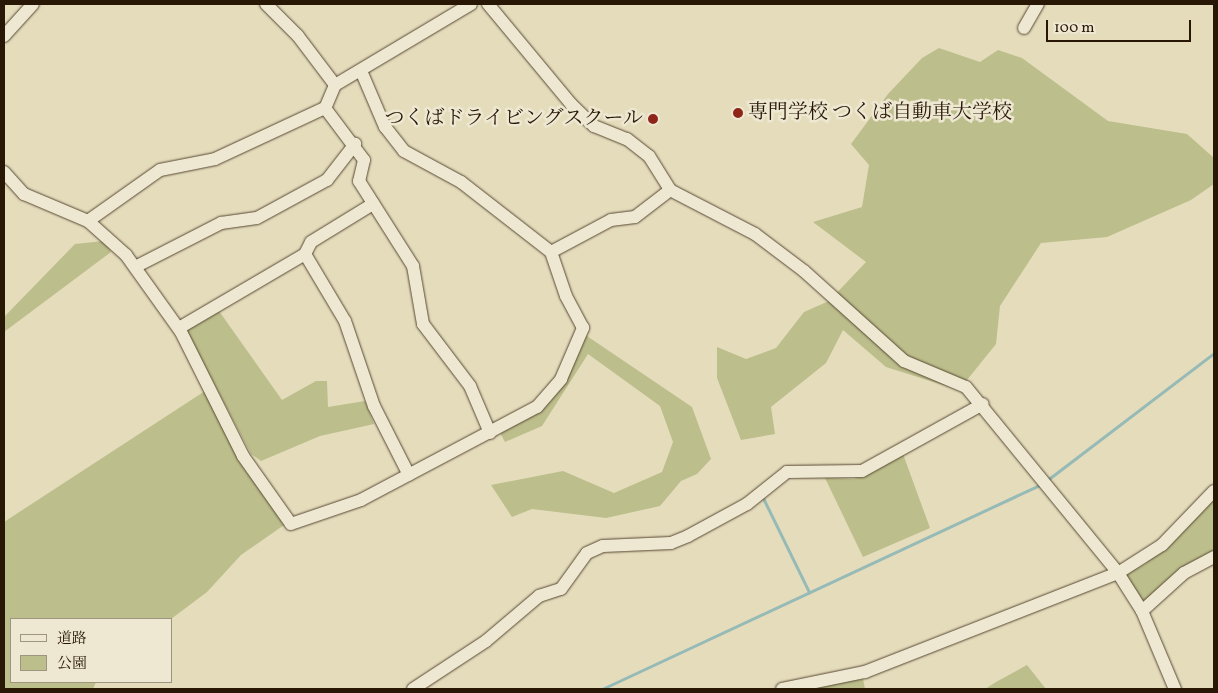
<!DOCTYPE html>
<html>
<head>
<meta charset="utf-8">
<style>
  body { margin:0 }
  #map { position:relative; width:1218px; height:693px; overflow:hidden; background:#e5dcbc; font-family:Vollkorn,"Noto Serif JP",serif }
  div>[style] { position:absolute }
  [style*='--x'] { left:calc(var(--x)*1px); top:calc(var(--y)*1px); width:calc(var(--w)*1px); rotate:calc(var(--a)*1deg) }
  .green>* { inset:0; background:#bcbe8c }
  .stream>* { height:3px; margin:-1.5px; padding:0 1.5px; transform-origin:1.5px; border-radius:1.5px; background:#96bab6 }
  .roads { filter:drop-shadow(0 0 1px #574832) drop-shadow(0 0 1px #574832) }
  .minor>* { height:12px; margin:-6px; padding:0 6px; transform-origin:6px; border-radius:6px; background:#eee8d3 }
  .dots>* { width:14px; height:14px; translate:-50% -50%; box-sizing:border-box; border:2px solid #eee8d3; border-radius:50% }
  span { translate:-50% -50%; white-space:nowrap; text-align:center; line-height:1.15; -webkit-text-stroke:5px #eee8d3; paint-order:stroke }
  .poi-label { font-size:20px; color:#281704 }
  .left { translate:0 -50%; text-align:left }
  .right { translate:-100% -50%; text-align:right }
  .frame { position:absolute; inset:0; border:5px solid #281704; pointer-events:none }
  .legend { position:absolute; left:10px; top:618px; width:162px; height:65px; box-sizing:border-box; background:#eee8d3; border:1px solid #9f9480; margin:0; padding:6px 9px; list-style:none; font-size:15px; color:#281704 }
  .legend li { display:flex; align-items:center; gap:10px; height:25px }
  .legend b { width:25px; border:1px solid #9f9480 }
  .scale { position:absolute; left:1046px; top:20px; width:145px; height:22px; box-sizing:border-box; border:2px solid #281704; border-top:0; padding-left:6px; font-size:15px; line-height:18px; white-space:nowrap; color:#281704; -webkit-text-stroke:4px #eee8d3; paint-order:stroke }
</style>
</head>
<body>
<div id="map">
  <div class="green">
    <i style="clip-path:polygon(939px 48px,980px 62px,998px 50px,1022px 58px,1108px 121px,1187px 134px,1214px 158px,1214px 184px,1191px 200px,1107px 237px,1041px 243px,1000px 306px,996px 344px,959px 390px,886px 367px,843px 330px,826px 363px,771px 407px,775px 434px,741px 440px,717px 378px,717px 347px,746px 359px,776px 348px,804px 312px,829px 301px,866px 262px,813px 222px,862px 207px,869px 165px,851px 144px,888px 94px,922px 58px)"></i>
    <i style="clip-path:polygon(104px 241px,111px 252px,4px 332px,4px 317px,75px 244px)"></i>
    <i style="clip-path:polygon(219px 311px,282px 400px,316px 381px,327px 381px,328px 407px,365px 401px,374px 424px,320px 436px,261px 461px,251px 454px,186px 330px)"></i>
    <i style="clip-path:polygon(581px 332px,692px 407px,711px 459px,697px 474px,681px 481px,660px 506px,606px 518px,532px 509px,512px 517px,491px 485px,563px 471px,614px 493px,662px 472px,673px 442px,660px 406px,588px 354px,542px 426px,505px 442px,498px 429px,549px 395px)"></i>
    <i style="clip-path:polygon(205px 391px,287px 523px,241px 555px,207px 592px,171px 619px,11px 619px,11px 682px,96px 682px,93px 689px,4px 689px,4px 522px)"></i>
    <i style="clip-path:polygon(903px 454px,930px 528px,863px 557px,825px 478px,854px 479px)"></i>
    <i style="clip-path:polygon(1214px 497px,1214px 552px,1143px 604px,1125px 575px,1145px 564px)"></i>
    <i style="clip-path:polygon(1027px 665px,1046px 689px,985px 689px,996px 682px)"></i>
    <i style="clip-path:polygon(863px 679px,865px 689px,794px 689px)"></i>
  </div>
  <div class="stream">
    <i style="--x:1046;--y:481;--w:211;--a:-37.3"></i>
    <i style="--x:763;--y:498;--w:105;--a:63.9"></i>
    <i style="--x:602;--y:689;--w:485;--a:-25"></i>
  </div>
  <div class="roads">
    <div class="minor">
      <i style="--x:266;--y:4;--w:45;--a:45"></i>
      <i style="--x:298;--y:36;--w:61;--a:52.9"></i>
      <i style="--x:471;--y:4;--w:158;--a:149.2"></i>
      <i style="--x:335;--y:85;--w:25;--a:113"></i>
      <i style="--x:325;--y:108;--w:65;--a:53.1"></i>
      <i style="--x:364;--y:160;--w:22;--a:103"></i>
      <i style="--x:359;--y:181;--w:101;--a:57.6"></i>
      <i style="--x:413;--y:266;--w:59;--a:80.2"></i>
      <i style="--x:423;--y:324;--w:78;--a:52.8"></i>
      <i style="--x:470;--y:386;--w:51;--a:66.9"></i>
      <i style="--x:488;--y:4;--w:130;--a:50.3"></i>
      <i style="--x:571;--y:104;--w:32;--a:44"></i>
      <i style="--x:594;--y:126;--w:35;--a:22"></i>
      <i style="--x:627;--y:139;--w:28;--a:38"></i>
      <i style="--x:649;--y:156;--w:40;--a:58"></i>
      <i style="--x:670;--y:190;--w:96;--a:27.4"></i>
      <i style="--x:755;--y:234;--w:61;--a:37.1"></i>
      <i style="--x:804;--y:271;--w:135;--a:42"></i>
      <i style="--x:904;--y:361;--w:67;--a:22.8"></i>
      <i style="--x:966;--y:387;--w:240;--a:50.7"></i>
      <i style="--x:1118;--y:573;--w:45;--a:57.7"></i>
      <i style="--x:1142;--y:611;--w:85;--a:67.1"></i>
      <i style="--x:1024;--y:28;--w:28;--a:-60"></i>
      <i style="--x:4;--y:36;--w:43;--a:-47.8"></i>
      <i style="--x:4;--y:172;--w:30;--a:48"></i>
      <i style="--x:24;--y:194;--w:69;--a:22.9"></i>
      <i style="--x:88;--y:221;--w:51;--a:41.8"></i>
      <i style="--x:126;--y:255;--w:95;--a:54.5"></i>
      <i style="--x:181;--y:332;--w:139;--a:63.4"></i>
      <i style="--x:243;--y:456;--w:83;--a:54.8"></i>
      <i style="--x:291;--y:524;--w:74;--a:-18.9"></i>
      <i style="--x:361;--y:500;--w:199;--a:-27.9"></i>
      <i style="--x:537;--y:407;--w:37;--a:-49"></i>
      <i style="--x:561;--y:379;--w:56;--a:-66.7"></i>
      <i style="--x:583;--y:328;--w:36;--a:-118"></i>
      <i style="--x:566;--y:296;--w:46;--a:-108.8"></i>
      <i style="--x:551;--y:252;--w:114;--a:-142.1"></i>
      <i style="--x:461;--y:182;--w:65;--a:-151.5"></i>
      <i style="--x:404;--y:151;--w:31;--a:-128"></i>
      <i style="--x:385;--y:127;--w:59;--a:-113.1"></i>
      <i style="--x:88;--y:221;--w:88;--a:-35.3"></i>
      <i style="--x:160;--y:170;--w:56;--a:-11.3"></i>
      <i style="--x:215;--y:159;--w:121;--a:-24.9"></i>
      <i style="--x:551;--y:252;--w:68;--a:-28.1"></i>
      <i style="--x:611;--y:220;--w:24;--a:-7"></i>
      <i style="--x:635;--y:217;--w:44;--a:-37.6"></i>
      <i style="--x:305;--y:254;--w:78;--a:59.2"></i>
      <i style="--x:345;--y:321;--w:90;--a:71.2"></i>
      <i style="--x:374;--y:406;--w:77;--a:63.1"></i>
      <i style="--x:135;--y:267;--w:97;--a:-27.1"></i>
      <i style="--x:221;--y:223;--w:36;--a:-8"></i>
      <i style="--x:257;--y:218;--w:80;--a:-28.5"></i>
      <i style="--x:327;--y:180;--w:46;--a:-52.1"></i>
      <i style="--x:179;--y:328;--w:146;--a:-30.4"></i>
      <i style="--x:305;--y:254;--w:13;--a:-63"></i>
      <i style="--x:311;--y:242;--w:73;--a:-31.5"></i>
      <i style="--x:1142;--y:611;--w:57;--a:-42.1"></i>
      <i style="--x:1184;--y:573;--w:34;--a:-28"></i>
      <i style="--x:413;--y:689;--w:87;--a:-33.3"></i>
      <i style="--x:486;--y:641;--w:70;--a:-40.3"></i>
      <i style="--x:539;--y:596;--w:23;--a:-18"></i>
      <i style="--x:561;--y:589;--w:44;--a:-54.2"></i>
      <i style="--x:587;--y:553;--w:17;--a:-24"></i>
      <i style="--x:603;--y:546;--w:68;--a:-2.5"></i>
      <i style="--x:671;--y:543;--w:18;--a:-22"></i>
      <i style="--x:688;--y:536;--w:67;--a:-28.5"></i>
      <i style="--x:747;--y:504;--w:51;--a:-38.7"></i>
      <i style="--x:787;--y:472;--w:75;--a:-0.8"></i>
      <i style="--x:862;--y:471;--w:138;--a:-29"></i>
      <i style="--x:782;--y:689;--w:85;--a:-11.6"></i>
      <i style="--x:865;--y:672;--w:272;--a:-21.4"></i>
      <i style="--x:1118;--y:573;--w:52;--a:-32.5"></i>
      <i style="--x:1162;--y:545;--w:75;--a:-46.1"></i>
    </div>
  </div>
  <div class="dots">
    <i style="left:738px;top:113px;background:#8f2418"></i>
    <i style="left:653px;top:119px;background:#8f2418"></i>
  </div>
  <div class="poi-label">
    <span class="left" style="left:748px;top:113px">専門学校 つくば自動車大学校</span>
    <span class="right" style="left:643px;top:119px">つくばドライビングスクール</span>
  </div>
  <div class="frame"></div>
  <ul class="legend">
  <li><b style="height:6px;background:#eee8d3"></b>道路</li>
  <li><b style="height:14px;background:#bcbe8c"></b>公園</li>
  </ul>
  <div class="scale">100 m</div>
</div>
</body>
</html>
